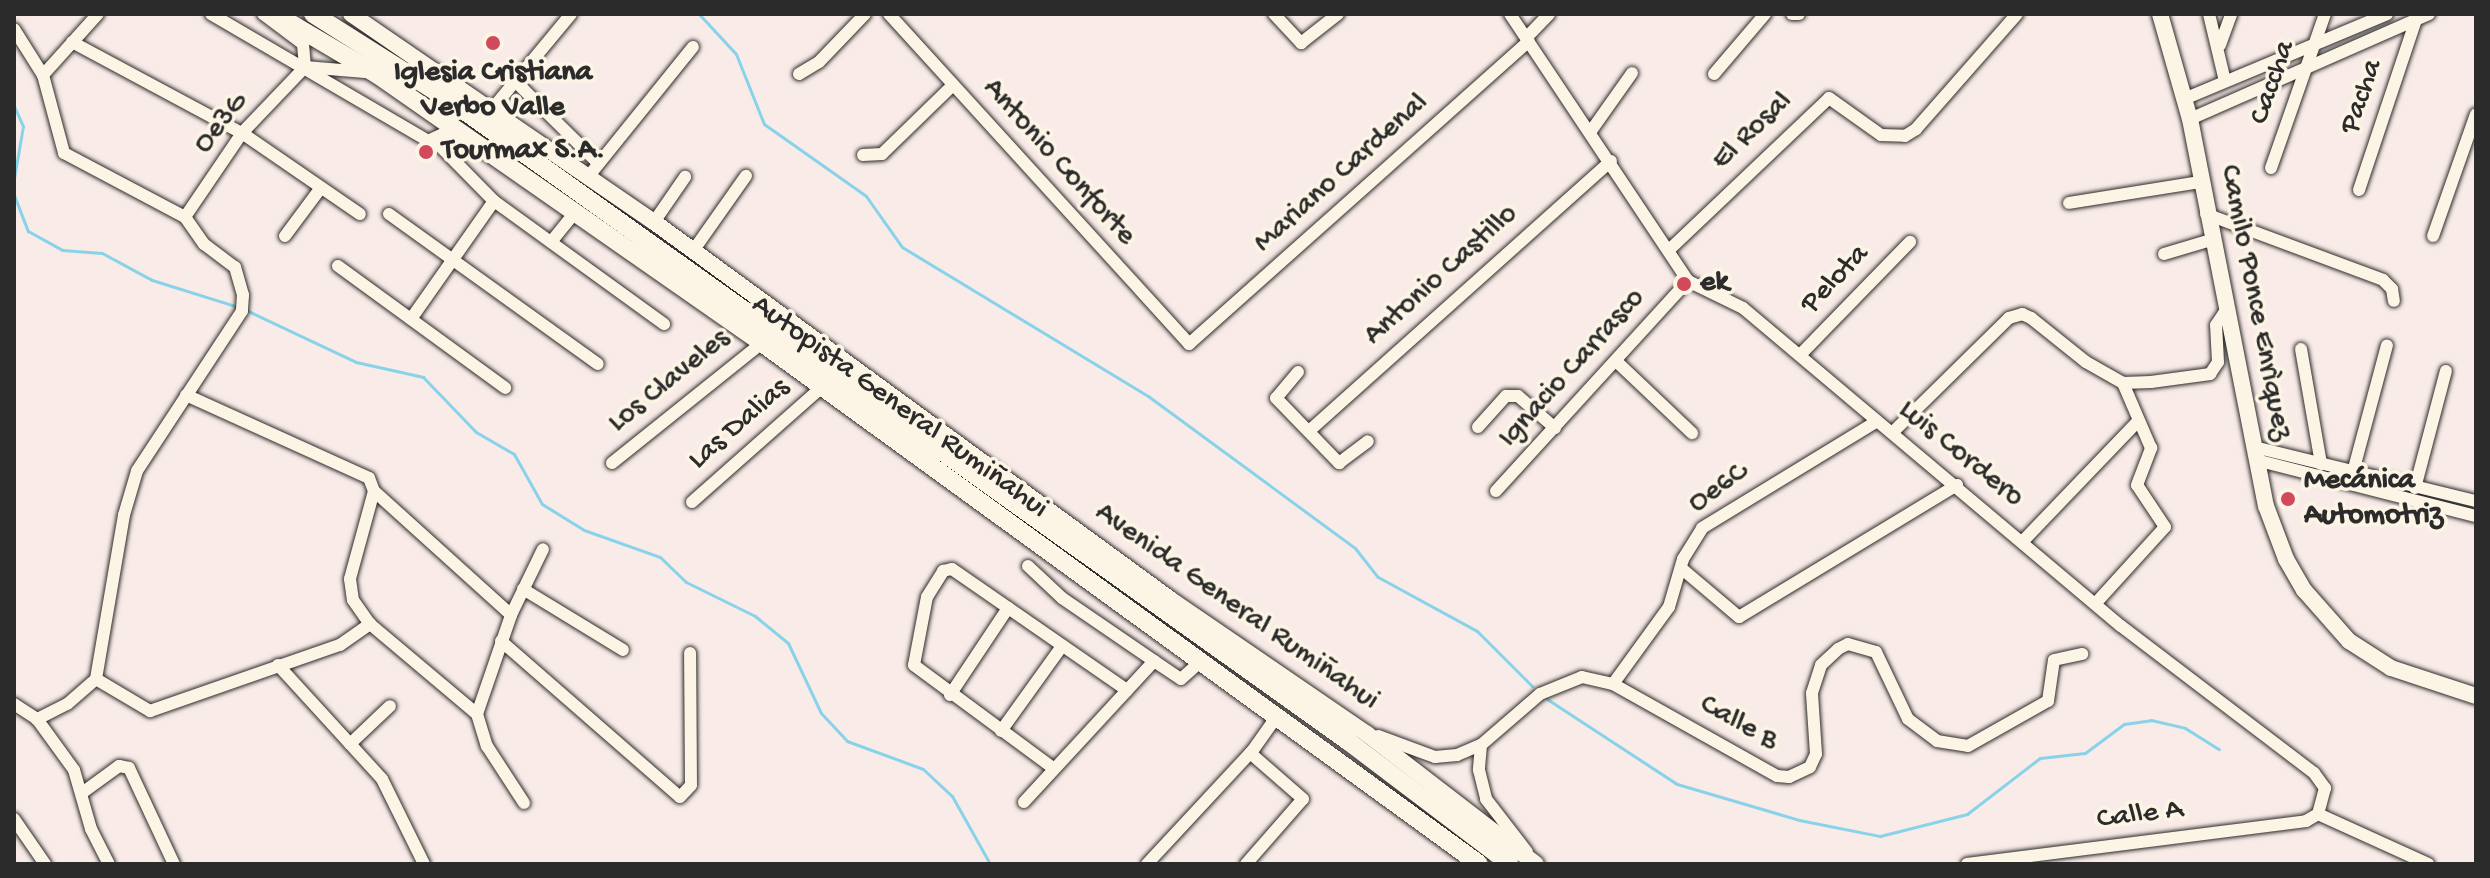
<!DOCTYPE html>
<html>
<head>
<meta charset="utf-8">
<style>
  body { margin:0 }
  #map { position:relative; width:2490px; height:878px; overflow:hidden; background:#f9ebe7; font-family:"Gochi Hand",sans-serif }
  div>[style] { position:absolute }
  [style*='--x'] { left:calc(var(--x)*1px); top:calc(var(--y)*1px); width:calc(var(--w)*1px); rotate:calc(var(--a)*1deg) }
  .stream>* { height:3px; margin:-1.5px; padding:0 1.5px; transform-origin:1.5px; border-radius:1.5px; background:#88d3e9 }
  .roads { filter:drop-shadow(0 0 2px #2b2b2b) drop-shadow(0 0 2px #2b2b2b) }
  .minor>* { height:12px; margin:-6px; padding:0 6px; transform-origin:6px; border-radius:6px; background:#fcf5e5 }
  .major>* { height:16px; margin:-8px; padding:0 8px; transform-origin:8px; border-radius:8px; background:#fcf5e5 }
  .highway>* { height:18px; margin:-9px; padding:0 9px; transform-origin:9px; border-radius:9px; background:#fcf5e5 }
  .dots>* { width:22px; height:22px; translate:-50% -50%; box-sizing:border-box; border:4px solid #fcf5e5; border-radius:50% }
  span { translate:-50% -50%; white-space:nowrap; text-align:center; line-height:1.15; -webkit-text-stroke:7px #fcf5e5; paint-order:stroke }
  .poi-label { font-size:30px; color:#2b2b2b; font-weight:700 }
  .left { translate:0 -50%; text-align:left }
  .street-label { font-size:30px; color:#2b2b2b }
  .frame { position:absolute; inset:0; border:16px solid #2b2b2b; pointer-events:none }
</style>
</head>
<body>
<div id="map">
  <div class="stream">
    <i style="--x:699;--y:14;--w:54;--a:47.2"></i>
    <i style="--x:736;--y:54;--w:75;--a:68.2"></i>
    <i style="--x:764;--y:124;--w:125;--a:35.2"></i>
    <i style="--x:866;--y:196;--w:62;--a:54.8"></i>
    <i style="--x:902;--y:247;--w:288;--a:31.2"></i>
    <i style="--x:1148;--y:396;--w:257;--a:36.3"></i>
    <i style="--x:1355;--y:548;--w:37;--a:52"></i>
    <i style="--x:1378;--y:577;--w:113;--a:28.6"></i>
    <i style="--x:1477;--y:631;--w:78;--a:45"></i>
    <i style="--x:14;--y:106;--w:22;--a:66"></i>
    <i style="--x:23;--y:126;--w:53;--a:99.8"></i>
    <i style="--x:14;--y:195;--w:39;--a:69"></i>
    <i style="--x:28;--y:231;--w:39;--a:29"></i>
    <i style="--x:62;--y:250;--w:40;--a:4.3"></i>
    <i style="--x:102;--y:253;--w:57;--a:28.4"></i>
    <i style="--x:152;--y:280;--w:90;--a:17.4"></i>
    <i style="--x:246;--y:310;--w:122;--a:25.3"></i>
    <i style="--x:356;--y:362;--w:69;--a:12.6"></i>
    <i style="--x:423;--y:377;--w:76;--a:46.1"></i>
    <i style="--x:476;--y:432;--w:44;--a:30.1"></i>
    <i style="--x:514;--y:454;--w:57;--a:60.8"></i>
    <i style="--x:542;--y:504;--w:49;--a:31.8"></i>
    <i style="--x:584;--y:530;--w:81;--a:19.6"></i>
    <i style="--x:660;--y:557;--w:36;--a:44"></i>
    <i style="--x:686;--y:582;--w:77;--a:26.2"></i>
    <i style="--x:755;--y:616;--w:43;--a:39.3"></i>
    <i style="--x:788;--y:643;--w:77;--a:64.8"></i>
    <i style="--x:821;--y:713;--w:38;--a:47"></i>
    <i style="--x:847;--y:741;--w:81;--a:20.2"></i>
    <i style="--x:923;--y:769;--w:40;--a:43"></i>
    <i style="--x:952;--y:796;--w:78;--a:60.8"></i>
    <i style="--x:1547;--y:699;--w:155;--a:33.2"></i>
    <i style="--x:1677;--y:784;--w:127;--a:16.4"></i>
    <i style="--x:1799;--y:820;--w:83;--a:11.2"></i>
    <i style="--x:1880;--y:836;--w:90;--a:-14.2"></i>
    <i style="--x:1967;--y:814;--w:92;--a:-37.5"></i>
    <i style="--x:2040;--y:758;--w:45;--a:-6.3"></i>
    <i style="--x:2085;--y:753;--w:49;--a:-36.6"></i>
    <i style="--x:2124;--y:724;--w:27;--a:-8"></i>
    <i style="--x:2151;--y:720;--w:35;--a:13"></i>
    <i style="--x:2185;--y:728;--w:40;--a:32"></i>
  </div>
  <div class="roads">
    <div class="minor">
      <i style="--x:211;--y:14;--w:251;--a:30.3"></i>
      <i style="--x:428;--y:141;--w:31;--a:-25"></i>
      <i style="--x:889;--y:14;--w:446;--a:47.7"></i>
      <i style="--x:1189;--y:344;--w:455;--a:-41.7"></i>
      <i style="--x:1274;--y:14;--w:40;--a:47"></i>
      <i style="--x:1301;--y:43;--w:47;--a:-38.1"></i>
      <i style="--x:1510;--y:14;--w:321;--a:56.3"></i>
      <i style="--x:1688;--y:281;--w:61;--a:26.1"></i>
      <i style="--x:1743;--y:308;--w:494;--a:40.1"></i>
      <i style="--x:2121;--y:626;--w:243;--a:37.3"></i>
      <i style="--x:2314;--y:773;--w:19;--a:54"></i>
      <i style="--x:2325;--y:788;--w:27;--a:105"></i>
      <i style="--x:1792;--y:14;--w:7;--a:0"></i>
      <i style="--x:2209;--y:14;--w:69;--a:76.6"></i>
      <i style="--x:14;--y:29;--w:54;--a:57.8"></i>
      <i style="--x:43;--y:75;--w:81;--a:74.9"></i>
      <i style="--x:64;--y:153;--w:137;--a:27.9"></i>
      <i style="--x:185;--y:217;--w:33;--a:55"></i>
      <i style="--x:204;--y:244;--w:39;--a:37"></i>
      <i style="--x:235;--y:267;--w:29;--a:74"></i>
      <i style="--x:243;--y:295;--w:16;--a:94"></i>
      <i style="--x:242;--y:311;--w:191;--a:123.3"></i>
      <i style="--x:137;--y:471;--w:46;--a:106.5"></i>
      <i style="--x:124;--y:515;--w:166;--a:99.7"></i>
      <i style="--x:96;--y:679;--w:38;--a:139"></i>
      <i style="--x:67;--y:704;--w:34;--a:153"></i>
      <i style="--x:1526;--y:38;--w:33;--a:-46"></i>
      <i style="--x:72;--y:42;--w:193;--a:28.2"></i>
      <i style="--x:242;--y:133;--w:143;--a:34.5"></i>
      <i style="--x:2220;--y:45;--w:33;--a:-70"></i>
      <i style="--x:305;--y:67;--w:60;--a:4.8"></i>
      <i style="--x:799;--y:74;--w:23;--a:-31"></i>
      <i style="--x:819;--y:62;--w:66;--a:-46.2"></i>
      <i style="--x:1714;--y:74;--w:79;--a:-49.6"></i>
      <i style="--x:43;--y:75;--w:82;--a:-48"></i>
      <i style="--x:513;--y:79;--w:118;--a:44.7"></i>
      <i style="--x:2184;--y:99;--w:220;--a:-22.7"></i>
      <i style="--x:493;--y:108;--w:122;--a:-50.3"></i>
      <i style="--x:2190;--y:119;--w:261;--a:-23.7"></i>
      <i style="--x:1591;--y:131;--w:71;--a:-54.7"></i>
      <i style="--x:435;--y:141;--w:84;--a:45.5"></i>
      <i style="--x:494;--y:201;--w:210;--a:35.9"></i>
      <i style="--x:863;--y:155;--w:19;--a:-3"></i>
      <i style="--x:882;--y:154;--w:99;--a:-44.2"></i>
      <i style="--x:2271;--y:168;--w:163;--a:-70.7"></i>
      <i style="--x:588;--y:177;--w:167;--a:-51.1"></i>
      <i style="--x:2359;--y:190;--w:179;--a:-71.5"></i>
      <i style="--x:2069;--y:203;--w:133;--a:-9.1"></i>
      <i style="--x:389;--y:214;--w:257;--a:35.7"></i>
      <i style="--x:2206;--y:214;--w:189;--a:20.4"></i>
      <i style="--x:2383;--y:280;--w:13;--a:45"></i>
      <i style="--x:2392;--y:289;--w:12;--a:81"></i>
      <i style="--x:185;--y:217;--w:102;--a:-55.8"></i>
      <i style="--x:242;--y:133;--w:91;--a:-46.3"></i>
      <i style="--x:305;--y:67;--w:23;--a:-95"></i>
      <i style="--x:303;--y:44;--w:50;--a:-143.1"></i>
      <i style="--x:654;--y:222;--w:55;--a:-55.4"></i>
      <i style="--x:285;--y:236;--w:59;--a:-53.3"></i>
      <i style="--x:2433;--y:236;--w:129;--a:-70.6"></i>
      <i style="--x:551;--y:242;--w:38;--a:-51"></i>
      <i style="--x:1670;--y:249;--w:219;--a:-43.5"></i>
      <i style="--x:1829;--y:98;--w:64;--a:35.4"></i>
      <i style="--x:1881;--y:135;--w:24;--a:2"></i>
      <i style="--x:1905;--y:136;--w:13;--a:-32"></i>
      <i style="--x:1916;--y:129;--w:153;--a:-48.7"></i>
      <i style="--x:693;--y:251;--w:92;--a:-54.8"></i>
      <i style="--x:2164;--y:254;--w:49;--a:-16.6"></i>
      <i style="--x:338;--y:266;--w:207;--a:36.1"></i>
      <i style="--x:411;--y:319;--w:144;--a:-54.9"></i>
      <i style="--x:2301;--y:349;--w:117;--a:80.1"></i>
      <i style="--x:1800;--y:355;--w:158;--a:-45.8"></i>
      <i style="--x:1616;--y:361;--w:105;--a:43.5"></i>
      <i style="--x:1298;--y:372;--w:34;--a:130"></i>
      <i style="--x:1276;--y:398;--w:91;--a:45.9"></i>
      <i style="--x:1339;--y:463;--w:36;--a:-37"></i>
      <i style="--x:186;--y:395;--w:201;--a:24.4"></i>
      <i style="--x:369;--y:478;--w:14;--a:69"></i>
      <i style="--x:374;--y:491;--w:91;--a:105.3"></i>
      <i style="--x:350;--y:579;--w:21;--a:82"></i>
      <i style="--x:353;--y:600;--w:29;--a:55"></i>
      <i style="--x:370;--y:624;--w:140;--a:40.1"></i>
      <i style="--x:477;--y:714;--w:34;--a:73"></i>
      <i style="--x:487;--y:746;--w:68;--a:57"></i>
      <i style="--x:1478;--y:427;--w:42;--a:-47.9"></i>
      <i style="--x:1506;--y:396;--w:12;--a:0"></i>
      <i style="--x:1518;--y:396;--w:49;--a:40.9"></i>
      <i style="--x:1309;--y:431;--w:405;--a:-41.8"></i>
      <i style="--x:1893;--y:432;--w:163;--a:-44.5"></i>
      <i style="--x:2009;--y:318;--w:14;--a:-17"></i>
      <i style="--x:2022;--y:314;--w:10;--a:24"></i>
      <i style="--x:2031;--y:318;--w:70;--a:38.7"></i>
      <i style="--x:2086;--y:362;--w:43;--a:29.6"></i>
      <i style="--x:2123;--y:383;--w:28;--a:-2"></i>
      <i style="--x:2151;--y:382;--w:60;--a:-7.7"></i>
      <i style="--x:2210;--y:374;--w:14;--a:-56"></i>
      <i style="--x:2218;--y:362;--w:37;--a:-93"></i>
      <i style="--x:2216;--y:325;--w:18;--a:-56"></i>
      <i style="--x:2254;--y:447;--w:228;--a:13.7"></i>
      <i style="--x:2256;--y:460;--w:227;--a:14.3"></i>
      <i style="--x:612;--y:463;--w:192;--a:-38.7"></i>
      <i style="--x:2353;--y:472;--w:131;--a:-75"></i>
      <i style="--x:2415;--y:488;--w:121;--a:-75.2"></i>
      <i style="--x:374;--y:491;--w:185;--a:42.1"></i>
      <i style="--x:1496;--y:491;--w:285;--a:-47.6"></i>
      <i style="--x:692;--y:502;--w:175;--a:-41.5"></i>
      <i style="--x:2024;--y:540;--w:163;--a:-46.2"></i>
      <i style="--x:1028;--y:566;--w:47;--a:43.3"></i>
      <i style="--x:1062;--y:598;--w:112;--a:34.4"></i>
      <i style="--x:1681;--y:568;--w:76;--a:40.2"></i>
      <i style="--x:1739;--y:617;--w:255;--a:-31.2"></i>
      <i style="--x:523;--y:589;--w:117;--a:31.4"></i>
      <i style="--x:2095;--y:604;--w:104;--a:-47.7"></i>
      <i style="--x:2165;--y:527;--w:50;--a:-123.7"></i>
      <i style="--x:2137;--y:485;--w:40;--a:-69"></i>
      <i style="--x:2151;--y:448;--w:71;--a:-113.3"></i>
      <i style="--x:501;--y:641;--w:237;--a:41.1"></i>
      <i style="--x:680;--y:797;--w:16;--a:-47"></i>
      <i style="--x:691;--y:785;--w:132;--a:-90.4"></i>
      <i style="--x:278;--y:665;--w:154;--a:47.6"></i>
      <i style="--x:382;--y:779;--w:95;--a:63.7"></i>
      <i style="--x:96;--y:679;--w:63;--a:30.7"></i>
      <i style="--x:150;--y:711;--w:201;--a:-19.2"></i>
      <i style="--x:340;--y:645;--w:37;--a:-35"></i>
      <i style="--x:1613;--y:684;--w:95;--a:-54"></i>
      <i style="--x:1669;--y:607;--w:50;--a:-73.7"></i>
      <i style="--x:1683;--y:559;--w:36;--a:-58"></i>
      <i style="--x:1702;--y:528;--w:205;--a:-31.4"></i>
      <i style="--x:950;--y:695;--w:105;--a:-56.3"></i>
      <i style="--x:14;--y:704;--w:27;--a:33"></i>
      <i style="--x:37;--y:719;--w:63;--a:54"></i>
      <i style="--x:74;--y:770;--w:61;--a:73.9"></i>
      <i style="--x:91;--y:829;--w:39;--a:63"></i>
      <i style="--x:477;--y:714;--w:105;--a:-71"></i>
      <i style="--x:511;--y:615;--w:73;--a:-64.1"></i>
      <i style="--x:1001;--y:731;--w:105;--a:-54.3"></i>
      <i style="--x:1378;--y:736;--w:61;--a:20.2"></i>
      <i style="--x:1435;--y:757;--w:22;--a:-5"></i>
      <i style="--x:1457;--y:755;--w:26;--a:-23"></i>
      <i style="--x:1481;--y:745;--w:78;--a:-40.8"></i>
      <i style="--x:1540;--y:694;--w:45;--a:-22"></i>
      <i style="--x:1582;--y:677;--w:32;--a:13"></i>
      <i style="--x:1613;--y:684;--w:188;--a:29.3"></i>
      <i style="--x:1777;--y:776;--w:12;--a:5"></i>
      <i style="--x:1789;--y:777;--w:23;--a:-25"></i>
      <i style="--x:1810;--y:767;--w:14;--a:-65"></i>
      <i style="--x:1816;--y:754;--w:61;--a:-93.8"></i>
      <i style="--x:1812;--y:693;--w:29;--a:-72"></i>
      <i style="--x:1821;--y:665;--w:23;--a:-43"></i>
      <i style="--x:1838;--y:649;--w:11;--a:-27"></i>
      <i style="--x:1848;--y:644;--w:29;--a:16"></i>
      <i style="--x:1876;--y:652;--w:74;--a:64.5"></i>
      <i style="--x:1908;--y:719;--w:36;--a:37"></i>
      <i style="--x:1937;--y:741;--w:31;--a:9"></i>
      <i style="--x:1968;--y:746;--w:92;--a:-29.4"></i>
      <i style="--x:2048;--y:701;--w:41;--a:-81.7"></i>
      <i style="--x:2054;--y:660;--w:29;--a:-12"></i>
      <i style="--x:350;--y:744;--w:55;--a:-43.5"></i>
      <i style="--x:1481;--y:745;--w:25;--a:95"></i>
      <i style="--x:1479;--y:770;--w:30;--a:76"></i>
      <i style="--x:1486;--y:799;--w:67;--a:52.3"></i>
      <i style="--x:1053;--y:768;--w:173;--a:-143.5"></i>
      <i style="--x:914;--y:665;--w:69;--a:-79.2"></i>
      <i style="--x:927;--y:597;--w:31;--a:-58"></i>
      <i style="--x:943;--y:571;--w:9;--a:-13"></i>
      <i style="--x:952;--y:569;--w:213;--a:34.7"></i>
      <i style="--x:82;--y:793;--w:46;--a:-36.1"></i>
      <i style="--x:119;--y:766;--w:10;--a:11"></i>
      <i style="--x:129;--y:768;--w:106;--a:64.9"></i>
      <i style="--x:1024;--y:802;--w:192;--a:-47.3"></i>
      <i style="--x:1154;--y:661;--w:32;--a:34"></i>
      <i style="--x:1181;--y:679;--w:27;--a:-42"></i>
      <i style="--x:2318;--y:814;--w:121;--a:24.4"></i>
      <i style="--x:14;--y:819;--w:55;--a:55.4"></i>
      <i style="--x:1147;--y:864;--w:156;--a:-47.1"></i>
      <i style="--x:1253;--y:750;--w:42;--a:-54.8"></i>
      <i style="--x:1246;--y:864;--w:86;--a:-48.8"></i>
      <i style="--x:1303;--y:799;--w:70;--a:-139"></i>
      <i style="--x:1967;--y:864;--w:342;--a:-7.2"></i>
      <i style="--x:2306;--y:821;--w:14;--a:-30"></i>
    </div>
    <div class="major">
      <i style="--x:351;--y:14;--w:368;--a:34.5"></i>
      <i style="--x:654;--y:222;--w:639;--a:36.15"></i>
      <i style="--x:1170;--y:599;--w:239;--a:34.4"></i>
      <i style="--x:1367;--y:734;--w:213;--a:37.6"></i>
      <i style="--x:2160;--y:14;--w:109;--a:74.1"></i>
      <i style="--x:2190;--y:119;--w:394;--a:78.9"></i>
      <i style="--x:2266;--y:506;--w:57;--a:69.3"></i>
      <i style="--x:2286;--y:559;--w:36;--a:60"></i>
      <i style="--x:2304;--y:590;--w:68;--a:48.6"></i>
      <i style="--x:2349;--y:641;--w:50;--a:32.7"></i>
      <i style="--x:2391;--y:668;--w:89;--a:18.2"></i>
    </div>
    <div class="highway">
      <i style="--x:275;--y:14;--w:120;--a:30.6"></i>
      <i style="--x:378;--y:75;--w:468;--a:34.9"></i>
      <i style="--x:762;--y:343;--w:886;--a:36"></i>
      <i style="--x:313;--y:14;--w:165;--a:32.3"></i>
      <i style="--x:452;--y:102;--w:1101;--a:35.5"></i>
      <i style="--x:1348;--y:741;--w:203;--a:37.2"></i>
    </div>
  </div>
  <div class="dots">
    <i style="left:493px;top:43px;background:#d1495b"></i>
    <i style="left:426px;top:152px;background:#d1495b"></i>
    <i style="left:1684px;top:284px;background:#d1495b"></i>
    <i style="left:2288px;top:499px;background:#d1495b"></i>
  </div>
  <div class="poi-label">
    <span style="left:493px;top:91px">Iglesia Cristiana<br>Verbo Valle</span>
    <span class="left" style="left:442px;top:152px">Tourmax S.A.</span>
    <span class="left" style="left:1700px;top:284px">ek</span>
    <span class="left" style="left:2304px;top:499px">Mecánica<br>Automotriz</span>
  </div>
  <div class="street-label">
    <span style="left:2274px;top:83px;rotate:-71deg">Caccha</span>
    <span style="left:2363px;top:97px;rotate:-71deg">Pacha</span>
    <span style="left:222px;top:124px;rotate:-51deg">Oe3G</span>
    <span style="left:1753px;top:132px;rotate:-44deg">El Rosal</span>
    <span style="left:1058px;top:163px;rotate:48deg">Antonio Conforte</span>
    <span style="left:1342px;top:174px;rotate:-42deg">Mariano Cardenal</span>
    <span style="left:1442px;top:276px;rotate:-42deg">Antonio Castillo</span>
    <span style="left:1836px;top:280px;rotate:-46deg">Pelota</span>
    <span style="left:2254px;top:303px;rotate:79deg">Camilo Ponce Enrìquez</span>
    <span style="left:1573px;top:369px;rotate:-48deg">Ignacio Carrasco</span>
    <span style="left:670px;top:382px;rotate:-39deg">Los Claveles</span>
    <span style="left:899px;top:408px;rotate:36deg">Autopista General Rumiñahui</span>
    <span style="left:740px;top:425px;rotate:-41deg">Las Dalias</span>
    <span style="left:1960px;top:455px;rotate:39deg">Luis Cordero</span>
    <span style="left:1719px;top:489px;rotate:-35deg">Oe6C</span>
    <span style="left:1236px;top:608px;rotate:35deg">Avenida General Rumiñahui</span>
    <span style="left:1738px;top:724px;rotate:29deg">Calle B</span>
    <span style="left:2140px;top:816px;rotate:-7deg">Calle A</span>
  </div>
  <div class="frame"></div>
</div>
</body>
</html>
